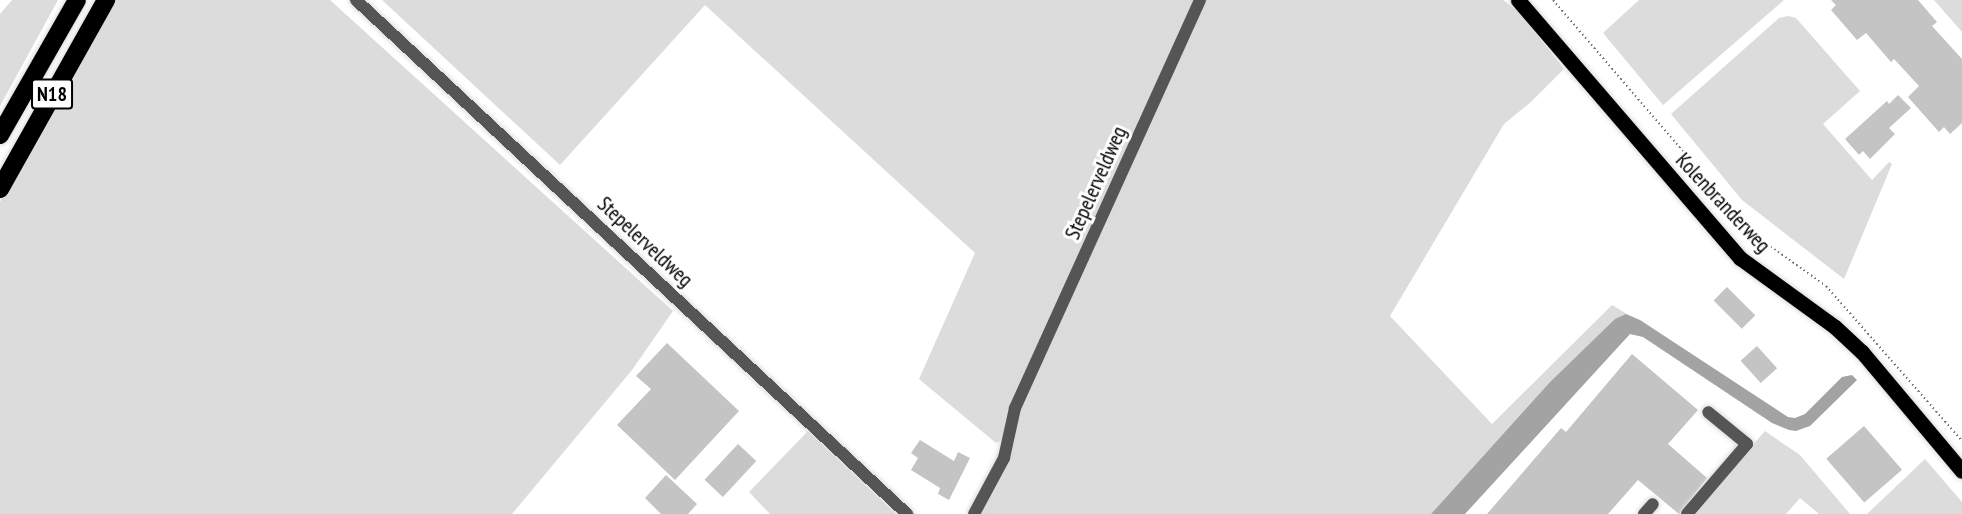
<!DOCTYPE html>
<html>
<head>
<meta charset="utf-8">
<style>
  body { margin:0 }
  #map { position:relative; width:1962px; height:514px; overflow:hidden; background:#fff; font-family:"PT Sans Narrow",sans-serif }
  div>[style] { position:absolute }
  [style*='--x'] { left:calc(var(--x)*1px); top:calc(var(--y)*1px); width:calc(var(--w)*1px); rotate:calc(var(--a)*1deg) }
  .green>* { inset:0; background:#dcdcdc }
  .water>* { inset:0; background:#a3a3a3 }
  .building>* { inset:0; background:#c4c4c4; transform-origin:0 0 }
  .path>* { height:2px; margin-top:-1px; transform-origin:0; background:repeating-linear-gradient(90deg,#777 0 1.5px,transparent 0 4.5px) }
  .roads { filter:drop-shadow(0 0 2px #dbdbdb) drop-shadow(0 0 2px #dbdbdb) }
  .street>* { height:12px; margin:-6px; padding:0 6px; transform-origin:6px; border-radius:6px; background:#555 }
  .primary>* { height:15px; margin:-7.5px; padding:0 7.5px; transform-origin:7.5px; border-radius:7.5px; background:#000 }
  .highway>* { height:18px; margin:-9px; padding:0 9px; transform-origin:9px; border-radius:9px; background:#000 }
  span { translate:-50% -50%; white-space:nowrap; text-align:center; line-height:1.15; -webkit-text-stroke:6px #fff; paint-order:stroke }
  .shield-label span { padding:2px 4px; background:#fff; border:2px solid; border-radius:4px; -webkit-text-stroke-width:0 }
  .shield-label { font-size:20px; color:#000; font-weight:700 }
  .street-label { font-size:21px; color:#000 }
</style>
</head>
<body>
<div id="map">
  <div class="green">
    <i style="clip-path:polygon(12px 0,58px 0,0 106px,0 14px)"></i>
    <i style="clip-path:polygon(114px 0,330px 0,673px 311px,632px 370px,512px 514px,0 514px,0 202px)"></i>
    <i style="clip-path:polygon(382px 0,1194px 0,1012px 402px,1002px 440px,996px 443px,919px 379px,975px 253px,705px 5px,560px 165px)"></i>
    <i style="clip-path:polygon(1205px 0,1503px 0,1519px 12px,1564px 69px,1531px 102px,1504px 124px,1390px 316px,1492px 424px,1612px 305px,1627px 314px,1604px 330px,1550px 382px,1431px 514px,981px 514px,1012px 451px,1022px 405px)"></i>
    <i style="clip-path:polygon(1639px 0,1784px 0,1663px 105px,1603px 33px)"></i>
    <i style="clip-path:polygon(1934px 0,1962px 0,1962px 32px)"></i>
    <i style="clip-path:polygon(1788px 16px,1796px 18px,1860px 91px,1823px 124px,1872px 180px,1889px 162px,1892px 164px,1844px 279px,1742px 200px,1671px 114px,1779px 18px)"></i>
    <i style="clip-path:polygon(808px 431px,896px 514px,770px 514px,749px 492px)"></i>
    <i style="clip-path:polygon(1765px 431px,1800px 455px,1850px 514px,1819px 514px,1800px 498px,1786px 514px,1693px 514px)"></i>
    <i style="clip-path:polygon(1925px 459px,1962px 502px,1962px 514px,1867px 514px)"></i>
  </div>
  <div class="water">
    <i style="clip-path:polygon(1626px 314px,1640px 320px,1788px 417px,1795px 418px,1805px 414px,1842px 377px,1852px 375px,1857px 380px,1810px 426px,1796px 431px,1789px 430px,1772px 423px,1643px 337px,1630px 334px,1465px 514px,1431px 514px,1550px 382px,1615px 319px)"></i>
  </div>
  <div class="building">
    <i style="clip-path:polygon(1831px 0,1918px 0,1937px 22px,1932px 26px,1962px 59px,1962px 123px,1950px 134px,1944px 127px,1939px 132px,1908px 97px,1919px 86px,1894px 59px,1891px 62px,1866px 33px,1857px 40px,1831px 10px,1836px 5px)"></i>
    <i style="clip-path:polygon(1898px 95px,1911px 108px,1889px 128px,1895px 134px,1870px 159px,1863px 151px,1859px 155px,1845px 139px,1887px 101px,1889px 104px)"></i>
    <i style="left:1727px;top:287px;width:40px;height:19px;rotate:45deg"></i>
    <i style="clip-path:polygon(667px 343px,739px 411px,675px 480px,617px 425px,651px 389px,636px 376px)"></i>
    <i style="left:1757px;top:346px;width:30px;height:22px;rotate:48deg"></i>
    <i style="clip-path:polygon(1632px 354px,1698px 410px,1668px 444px,1707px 478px,1679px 514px,1638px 480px,1608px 514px,1487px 514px,1561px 428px,1566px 432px)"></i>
    <i style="left:1864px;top:426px;width:58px;height:50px;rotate:49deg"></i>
    <i style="clip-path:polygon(920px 440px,954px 461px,958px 452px,970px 458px,949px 500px,938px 494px,940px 488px,911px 470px,918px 458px,911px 453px)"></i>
    <i style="left:738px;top:444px;width:25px;height:49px;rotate:43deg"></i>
    <i style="clip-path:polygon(666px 475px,697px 504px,688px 514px,661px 514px,645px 498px)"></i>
  </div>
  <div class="path">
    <i style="--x:1553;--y:0;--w:311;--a:49.3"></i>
    <i style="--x:1756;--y:236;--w:86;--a:35.5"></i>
    <i style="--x:1826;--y:286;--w:206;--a:48.7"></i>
  </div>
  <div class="roads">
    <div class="street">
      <i style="--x:356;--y:0;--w:754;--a:43.01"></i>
      <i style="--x:974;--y:514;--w:64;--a:-61.8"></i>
      <i style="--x:1004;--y:458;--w:51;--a:-77.6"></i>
      <i style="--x:1015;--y:408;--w:448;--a:-65.6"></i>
      <i style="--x:1644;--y:514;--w:13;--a:-48"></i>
      <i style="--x:1687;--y:514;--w:92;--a:-49.4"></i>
      <i style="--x:1747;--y:444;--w:50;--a:-140.6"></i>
    </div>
    <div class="primary">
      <i style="--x:1518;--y:0;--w:340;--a:49.3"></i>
      <i style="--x:1740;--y:258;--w:117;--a:36"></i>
      <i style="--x:1835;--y:327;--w:37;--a:43"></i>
      <i style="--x:1862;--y:352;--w:155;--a:50"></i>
    </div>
    <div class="highway">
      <i style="--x:0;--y:135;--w:155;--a:-60.3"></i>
      <i style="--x:0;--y:189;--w:217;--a:-60.7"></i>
    </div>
  </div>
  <div class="shield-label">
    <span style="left:52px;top:94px">N18</span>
  </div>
  <div class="street-label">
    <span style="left:1096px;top:183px;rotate:-66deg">Stepelerveldweg</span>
    <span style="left:1723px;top:203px;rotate:47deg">Kolenbranderweg</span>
    <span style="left:645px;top:242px;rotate:43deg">Stepelerveldweg</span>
  </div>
</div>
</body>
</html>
